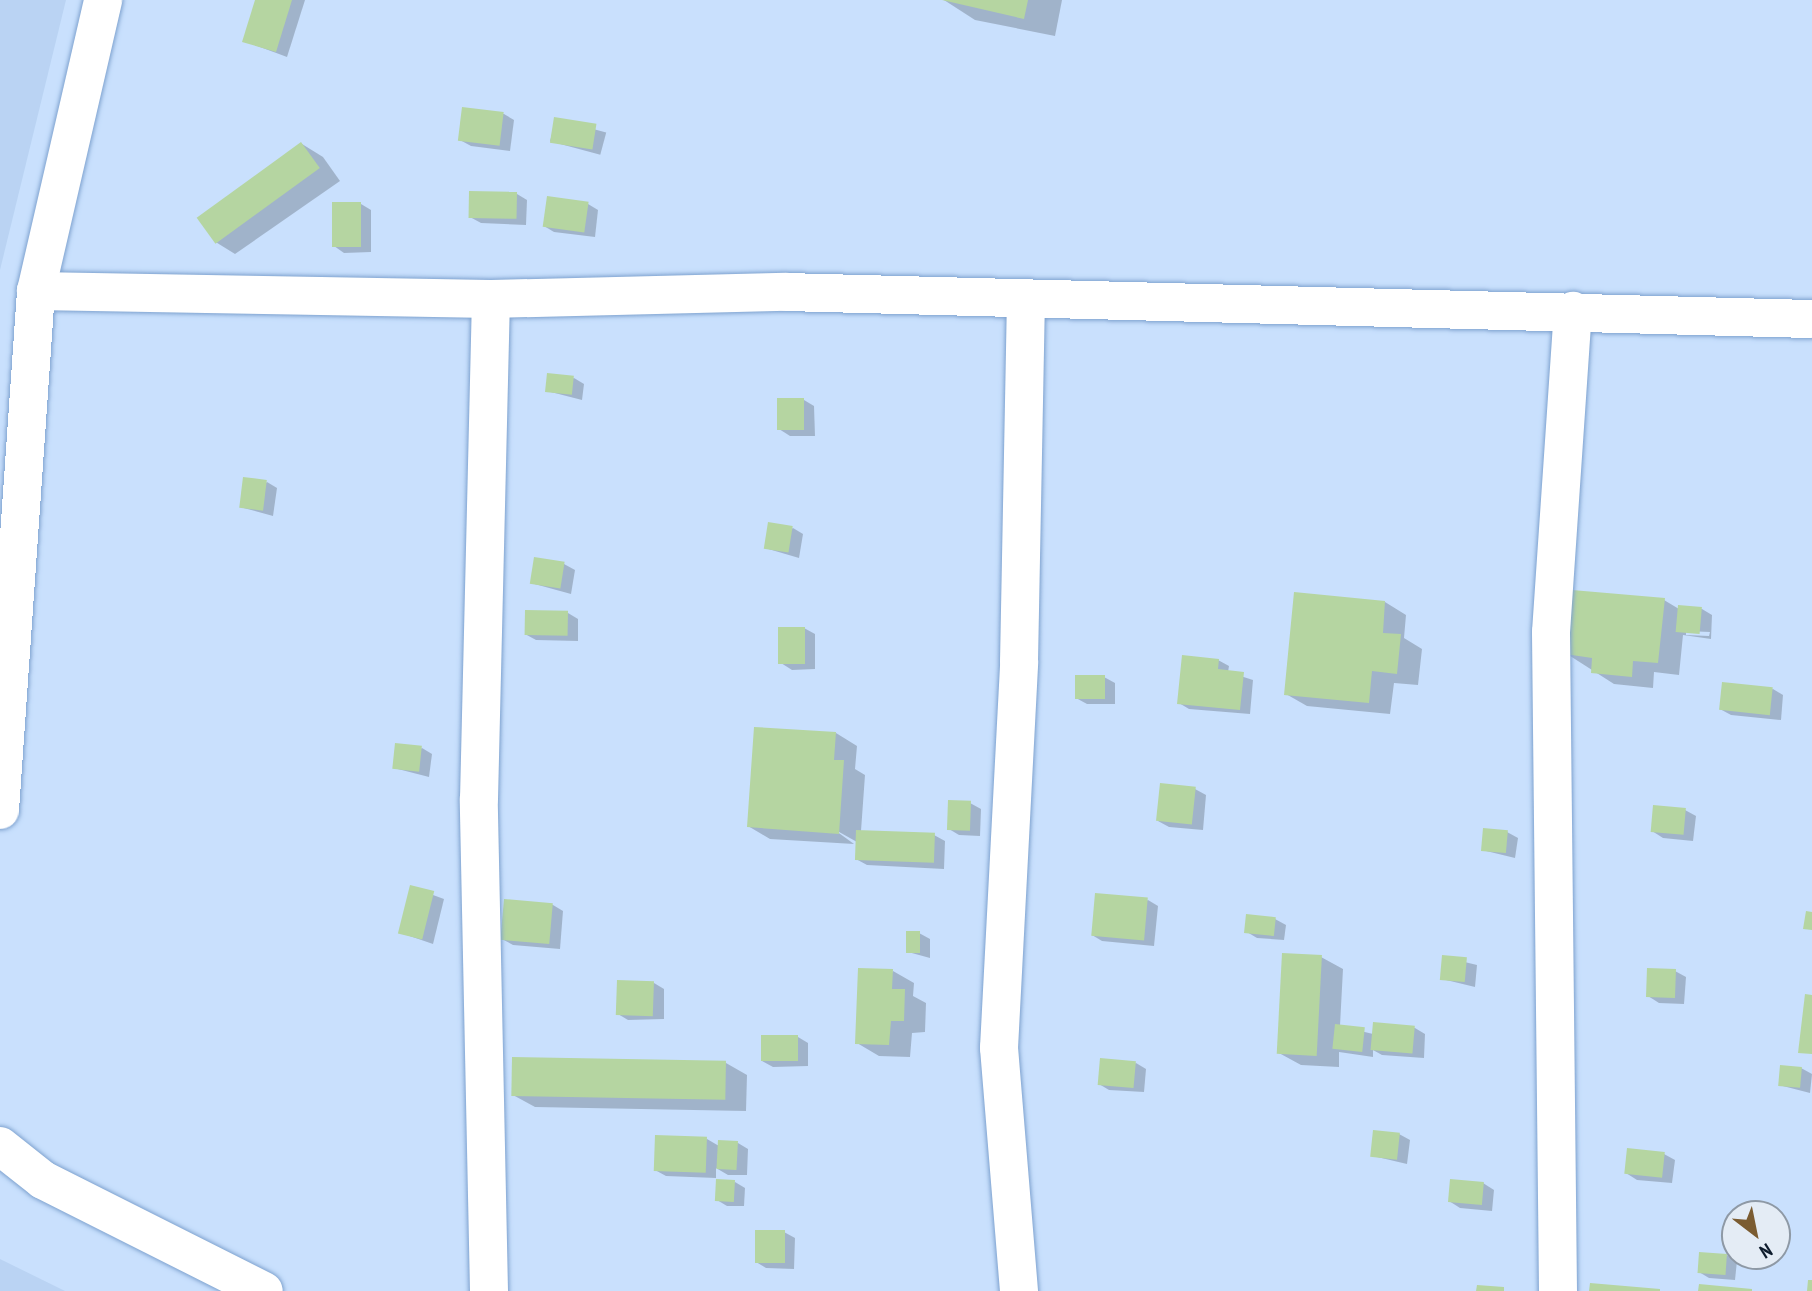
<!DOCTYPE html>
<html>
<head>
<meta charset="utf-8">
<style>
  body { margin:0 }
  #map { position:relative; width:1812px; height:1291px; overflow:hidden; background:#c9e0fd; font-family:"PT Sans Narrow",sans-serif }
  div>[style] { position:absolute }
  [style*='--x'] { left:calc(var(--x)*1px); top:calc(var(--y)*1px); width:calc(var(--w)*1px); rotate:calc(var(--a)*1deg) }
  .built>* { inset:0; background:#bad3f3 }
  .shadow>* { inset:0; background:#0003; transform-origin:0 0 }
  .building>* { inset:0; background:#b5d5a1; transform-origin:0 0 }
  .roads { filter:drop-shadow(0 0 2px #7ea2cf) drop-shadow(0 0 2px #7ea2cf) }
  .minor>* { height:38px; margin:-19px; padding:0 19px; transform-origin:19px; border-radius:19px; background:#fff }
  span { translate:-50% -50%; white-space:nowrap; text-align:center; line-height:1.15; -webkit-text-stroke:6px #e4ecf5; paint-order:stroke }
  .north { position:absolute; left:1721px; top:1200px; width:70px; height:70px; box-sizing:border-box; background:#e4ecf5; border:2px solid #8e99a5; border-radius:50%; rotate:148deg; font-size:19px; font-weight:700; line-height:28px; text-align:center; color:#0e1c2d }
  .north::after { content:''; display:block; margin:auto; width:24px; height:32px; background:#7b5c31; clip-path:polygon(50% 0,100% 100%,50% 72%,0 100%) }
</style>
</head>
<body>
<div id="map">
  <div class="built">
    <i style="clip-path:polygon(0 0,66px 0,0 270px)"></i>
    <i style="clip-path:polygon(0 1259px,65px 1291px,0 1291px)"></i>
  </div>
  <div class="shadow">
    <i style="clip-path:polygon(257px 0,305px 0,287px 57px,244px 41px)"></i>
    <i style="clip-path:polygon(944px 0,1062px 0,1055px 36px,975px 20px)"></i>
    <i style="clip-path:polygon(464px 109px,504px 114px,514px 120px,510px 151px,471px 146px,460px 140px)"></i>
    <i style="left:556px;top:119px;width:52px;height:23px;rotate:15deg"></i>
    <i style="clip-path:polygon(302px 144px,323px 157px,340px 181px,235px 254px,214px 241px)"></i>
    <i style="clip-path:polygon(517px 194px,527px 200px,526px 225px,481px 223px,470px 217px)"></i>
    <i style="clip-path:polygon(361px 204px,371px 210px,371px 252px,344px 253px,334px 246px)"></i>
    <i style="clip-path:polygon(588px 204px,598px 210px,595px 237px,554px 232px,544px 226px)"></i>
    <i style="clip-path:polygon(574px 378px,584px 384px,582px 400px,547px 391px)"></i>
    <i style="clip-path:polygon(804px 400px,814px 406px,815px 436px,790px 436px,779px 429px)"></i>
    <i style="clip-path:polygon(267px 482px,277px 488px,273px 516px,240px 507px)"></i>
    <i style="clip-path:polygon(793px 528px,803px 534px,799px 558px,765px 548px)"></i>
    <i style="clip-path:polygon(564px 564px,575px 570px,571px 594px,531px 583px)"></i>
    <i style="clip-path:polygon(evenodd,1664px 600px,1679px 609px,1702px 609px,1712px 615px,1711px 639px,1683px 635px,1679px 675px,1654px 672px,1653px 688px,1614px 684px,1567px 654px,1664px 600px,1686px 631px,1710px 632px,1709px 636px,1686px 635px,1686px 631px)"></i>
    <i style="clip-path:polygon(1385px 602px,1406px 615px,1404px 638px,1422px 649px,1418px 685px,1394px 683px,1390px 714px,1307px 706px,1286px 694px)"></i>
    <i style="clip-path:polygon(568px 613px,578px 619px,578px 641px,536px 640px,525px 634px)"></i>
    <i style="clip-path:polygon(804px 628px,815px 634px,815px 669px,792px 670px,781px 663px)"></i>
    <i style="clip-path:polygon(1218px 660px,1229px 666px,1228px 672px,1253px 680px,1250px 714px,1189px 709px,1179px 703px)"></i>
    <i style="clip-path:polygon(1104px 677px,1115px 683px,1115px 704px,1087px 704px,1076px 698px)"></i>
    <i style="clip-path:polygon(1773px 689px,1783px 695px,1781px 720px,1731px 715px,1720px 709px)"></i>
    <i style="clip-path:polygon(836px 733px,857px 746px,855px 769px,865px 775px,861px 831px,934px 835px,945px 841px,944px 869px,867px 865px,856px 859px,857px 842px,832px 828px,854px 844px,770px 839px,748px 826px)"></i>
    <i style="clip-path:polygon(422px 748px,432px 754px,429px 777px,394px 768px)"></i>
    <i style="clip-path:polygon(1195px 789px,1206px 795px,1203px 830px,1169px 827px,1158px 821px)"></i>
    <i style="clip-path:polygon(970px 803px,981px 809px,980px 836px,959px 835px,949px 829px)"></i>
    <i style="clip-path:polygon(1685px 810px,1696px 816px,1693px 841px,1663px 838px,1652px 831px)"></i>
    <i style="clip-path:polygon(1507px 832px,1518px 838px,1515px 858px,1482px 850px)"></i>
    <i style="clip-path:polygon(411px 887px,444px 899px,433px 944px,401px 933px)"></i>
    <i style="clip-path:polygon(1148px 900px,1158px 906px,1154px 946px,1102px 941px,1092px 935px)"></i>
    <i style="clip-path:polygon(505px 901px,553px 905px,563px 911px,560px 949px,513px 945px,502px 939px)"></i>
    <i style="clip-path:polygon(1275px 919px,1286px 925px,1284px 940px,1257px 938px,1247px 932px)"></i>
    <i style="clip-path:polygon(919px 933px,930px 939px,930px 958px,908px 952px)"></i>
    <i style="clip-path:polygon(1321px 957px,1343px 969px,1340px 1026px,1373px 1034px,1374px 1024px,1415px 1028px,1425px 1034px,1424px 1058px,1382px 1055px,1373px 1050px,1373px 1057px,1339px 1052px,1339px 1067px,1301px 1065px,1279px 1053px)"></i>
    <i style="clip-path:polygon(1444px 957px,1477px 965px,1475px 987px,1442px 979px)"></i>
    <i style="clip-path:polygon(893px 971px,914px 983px,913px 996px,926px 1003px,925px 1032px,912px 1033px,910px 1057px,879px 1056px,857px 1043px)"></i>
    <i style="clip-path:polygon(1675px 971px,1686px 977px,1684px 1004px,1659px 1003px,1648px 996px)"></i>
    <i style="clip-path:polygon(654px 983px,664px 989px,664px 1019px,628px 1020px,618px 1014px)"></i>
    <i style="clip-path:polygon(798px 1037px,808px 1043px,808px 1066px,773px 1067px,762px 1061px)"></i>
    <i style="clip-path:polygon(726px 1063px,747px 1075px,746px 1111px,535px 1107px,513px 1095px)"></i>
    <i style="clip-path:polygon(1136px 1063px,1146px 1069px,1144px 1092px,1109px 1090px,1099px 1084px)"></i>
    <i style="clip-path:polygon(1801px 1068px,1812px 1074px,1810px 1093px,1779px 1085px)"></i>
    <i style="clip-path:polygon(1399px 1134px,1410px 1140px,1407px 1164px,1373px 1156px)"></i>
    <i style="clip-path:polygon(707px 1139px,719px 1146px,738px 1143px,748px 1149px,747px 1175px,728px 1175px,716px 1168px,716px 1178px,666px 1176px,655px 1170px)"></i>
    <i style="clip-path:polygon(1664px 1154px,1675px 1160px,1672px 1183px,1637px 1180px,1626px 1173px)"></i>
    <i style="clip-path:polygon(735px 1182px,745px 1188px,744px 1206px,727px 1206px,717px 1200px)"></i>
    <i style="clip-path:polygon(1483px 1183px,1494px 1190px,1492px 1211px,1460px 1208px,1449px 1201px)"></i>
    <i style="clip-path:polygon(784px 1232px,795px 1238px,794px 1269px,766px 1268px,756px 1262px)"></i>
    <i style="clip-path:polygon(1727px 1255px,1737px 1261px,1735px 1280px,1709px 1278px,1699px 1272px)"></i>
  </div>
  <div class="building">
    <i style="clip-path:polygon(255px 0,292px 0,276px 52px,242px 42px)"></i>
    <i style="clip-path:polygon(942px 0,1028px 0,1024px 19px)"></i>
    <i style="left:462px;top:107px;width:42px;height:34px;rotate:7deg"></i>
    <i style="left:554px;top:117px;width:43px;height:26px;rotate:9deg"></i>
    <i style="left:301px;top:142px;width:32px;height:129px;rotate:54deg"></i>
    <i style="left:469px;top:191px;width:48px;height:27px;rotate:1deg"></i>
    <i style="left:547px;top:196px;width:42px;height:31px;rotate:8deg"></i>
    <i style="left:361px;top:202px;width:45px;height:29px;rotate:90deg"></i>
    <i style="left:547px;top:373px;width:27px;height:19px;rotate:6deg"></i>
    <i style="left:777px;top:398px;width:27px;height:32px"></i>
    <i style="left:243px;top:477px;width:24px;height:31px;rotate:7deg"></i>
    <i style="left:768px;top:522px;width:25px;height:27px;rotate:9deg"></i>
    <i style="left:534px;top:557px;width:31px;height:27px;rotate:9deg"></i>
    <i style="clip-path:polygon(1572px 590px,1665px 598px,1658px 663px,1633px 661px,1632px 677px,1591px 673px,1592px 658px,1565px 654px)"></i>
    <i style="clip-path:polygon(1294px 592px,1385px 601px,1383px 633px,1401px 634px,1397px 674px,1372px 671px,1369px 703px,1284px 695px)"></i>
    <i style="left:1678px;top:605px;width:24px;height:27px;rotate:5deg"></i>
    <i style="left:525px;top:610px;width:43px;height:25px;rotate:1deg"></i>
    <i style="left:778px;top:627px;width:27px;height:37px"></i>
    <i style="clip-path:polygon(1182px 655px,1219px 659px,1218px 669px,1244px 672px,1240px 710px,1177px 704px)"></i>
    <i style="left:1075px;top:675px;width:30px;height:24px"></i>
    <i style="left:1722px;top:682px;width:51px;height:28px;rotate:6deg"></i>
    <i style="clip-path:polygon(754px 727px,836px 732px,834px 760px,844px 760px,839px 834px,747px 827px)"></i>
    <i style="left:395px;top:743px;width:27px;height:26px;rotate:6deg"></i>
    <i style="left:1160px;top:783px;width:36px;height:38px;rotate:6deg"></i>
    <i style="left:948px;top:800px;width:23px;height:30px;rotate:2deg"></i>
    <i style="left:1653px;top:805px;width:33px;height:27px;rotate:5deg"></i>
    <i style="left:1483px;top:828px;width:25px;height:23px;rotate:5deg"></i>
    <i style="left:856px;top:830px;width:79px;height:30px;rotate:2deg"></i>
    <i style="left:410px;top:885px;width:25px;height:50px;rotate:14deg"></i>
    <i style="left:1095px;top:893px;width:53px;height:43px;rotate:5deg"></i>
    <i style="left:504px;top:899px;width:49px;height:41px;rotate:5deg"></i>
    <i style="clip-path:polygon(1806px 911px,1812px 912px,1812px 930px,1803px 929px)"></i>
    <i style="left:1246px;top:914px;width:30px;height:19px;rotate:6deg"></i>
    <i style="left:906px;top:931px;width:14px;height:22px"></i>
    <i style="left:1282px;top:953px;width:40px;height:101px;rotate:3deg"></i>
    <i style="left:1442px;top:955px;width:25px;height:25px;rotate:5deg"></i>
    <i style="clip-path:polygon(858px 968px,893px 969px,892px 989px,905px 989px,904px 1021px,891px 1021px,889px 1045px,855px 1044px)"></i>
    <i style="left:1647px;top:968px;width:29px;height:29px;rotate:2deg"></i>
    <i style="left:617px;top:980px;width:37px;height:35px;rotate:2deg"></i>
    <i style="clip-path:polygon(1805px 994px,1812px 995px,1812px 1054px,1798px 1053px)"></i>
    <i style="left:1373px;top:1022px;width:42px;height:28px;rotate:5deg"></i>
    <i style="left:1335px;top:1024px;width:30px;height:25px;rotate:6deg"></i>
    <i style="left:798px;top:1035px;width:26px;height:37px;rotate:90deg"></i>
    <i style="left:512px;top:1057px;width:214px;height:39px;rotate:1deg"></i>
    <i style="left:1100px;top:1058px;width:36px;height:27px;rotate:5deg"></i>
    <i style="left:1780px;top:1065px;width:22px;height:21px;rotate:5deg"></i>
    <i style="left:1373px;top:1130px;width:27px;height:27px;rotate:6deg"></i>
    <i style="left:655px;top:1135px;width:52px;height:36px;rotate:2deg"></i>
    <i style="left:718px;top:1140px;width:20px;height:29px;rotate:3deg"></i>
    <i style="left:1627px;top:1148px;width:38px;height:26px;rotate:6deg"></i>
    <i style="left:716px;top:1179px;width:19px;height:22px;rotate:3deg"></i>
    <i style="left:1450px;top:1179px;width:34px;height:23px;rotate:5deg"></i>
    <i style="left:755px;top:1230px;width:30px;height:33px"></i>
    <i style="left:1699px;top:1252px;width:28px;height:21px;rotate:4deg"></i>
    <i style="clip-path:polygon(1808px 1280px,1812px 1280px,1812px 1291px,1807px 1291px)"></i>
    <i style="clip-path:polygon(1590px 1283px,1660px 1289px,1660px 1291px,1589px 1291px)"></i>
    <i style="clip-path:polygon(1699px 1284px,1752px 1289px,1752px 1291px,1698px 1291px)"></i>
    <i style="clip-path:polygon(1477px 1285px,1504px 1287px,1504px 1291px,1476px 1291px)"></i>
  </div>
  <div class="roads">
    <div class="minor">
      <i style="--x:36;--y:291;--w:455;--a:1"></i>
      <i style="--x:491;--y:299;--w:295;--a:-1.4"></i>
      <i style="--x:786;--y:292;--w:1026;--a:1.51"></i>
      <i style="--x:0;--y:810;--w:520;--a:-86.03"></i>
      <i style="--x:36;--y:291;--w:299;--a:-77"></i>
      <i style="--x:0;--y:1146;--w:55;--a:38.3"></i>
      <i style="--x:43;--y:1180;--w:247;--a:26.7"></i>
      <i style="--x:489;--y:1291;--w:492;--a:-91.2"></i>
      <i style="--x:479;--y:799;--w:500;--a:-88.63"></i>
      <i style="--x:1019;--y:1291;--w:244;--a:-94.7"></i>
      <i style="--x:999;--y:1048;--w:387;--a:-87"></i>
      <i style="--x:1019;--y:662;--w:363;--a:-88.9"></i>
      <i style="--x:1558;--y:1291;--w:659;--a:-90.61"></i>
      <i style="--x:1551;--y:632;--w:322;--a:-86.1"></i>
    </div>
  </div>
  <div class="north">N</div>
</div>
</body>
</html>
